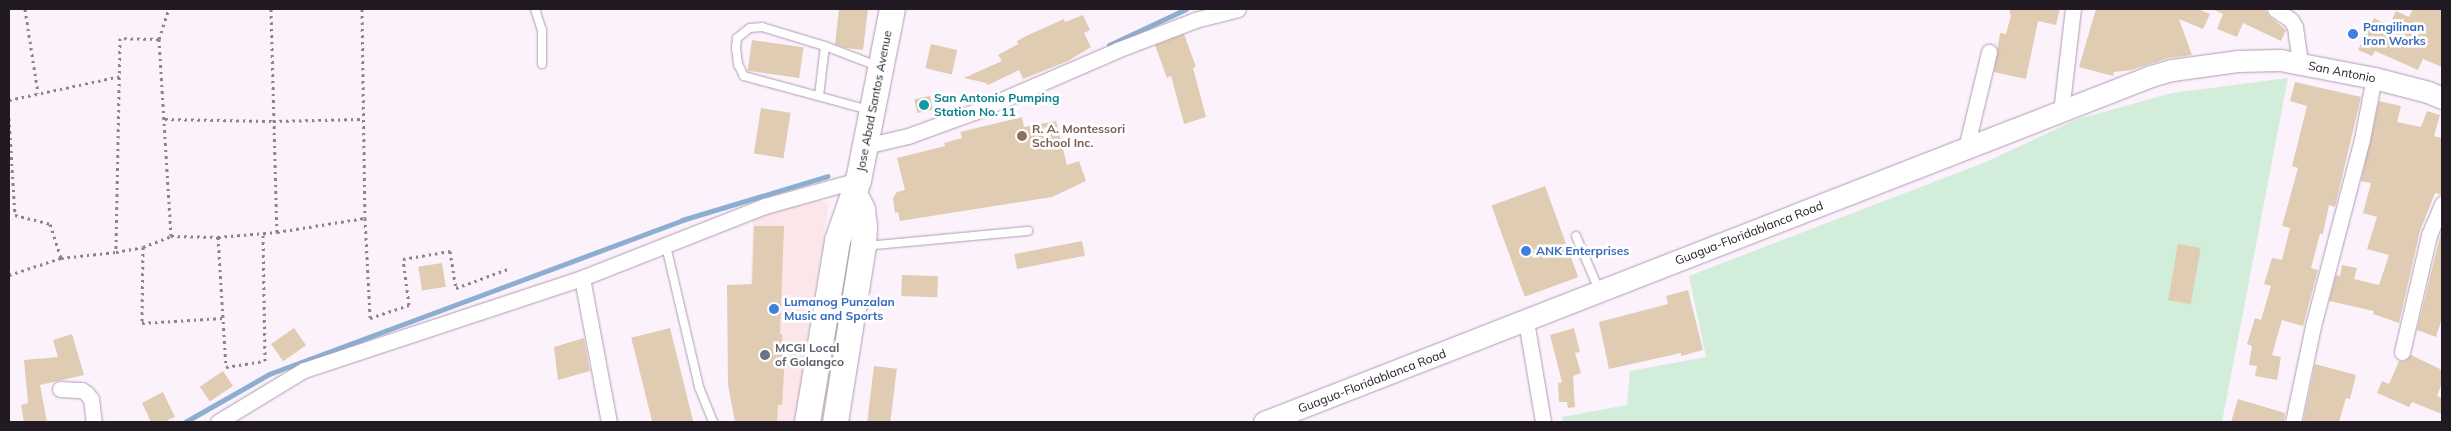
<!DOCTYPE html>
<html>
<head>
<meta charset="utf-8">
<style>
  body { margin:0 }
  #map { position:relative; width:2451px; height:431px; overflow:hidden; background:#fcf2fc; font-family:Mulish,sans-serif }
  div>[style] { position:absolute }
  [style*='--x'] { left:calc(var(--x)*1px); top:calc(var(--y)*1px); width:calc(var(--w)*1px); rotate:calc(var(--a)*1deg) }
  .commercial>* { inset:0; background:#fbe6e9 }
  .green>* { inset:0; background:#d2edd9 }
  .stream>* { height:5px; margin:-2.5px; padding:0 2.5px; transform-origin:2.5px; border-radius:2.5px; background:#8cafd1 }
  .building>* { inset:0; background:#e0ccb2; transform-origin:0 0 }
  .path>* { height:3px; margin-top:-1.5px; transform-origin:0; background:repeating-linear-gradient(90deg,#8c838c 0 2.5px,transparent 0 6.5px) }
  .roads { filter:drop-shadow(0 0 1px #b09bb2) drop-shadow(0 0 1px #b09bb2) }
  .service>* { height:8px; margin:-4px; padding:0 4px; transform-origin:4px; border-radius:4px; background:#fff }
  .minor>* { height:15px; margin:-7.5px; padding:0 7.5px; transform-origin:7.5px; border-radius:7.5px; background:#fff }
  .secondary>* { height:21px; margin:-10.5px; padding:0 10.5px; transform-origin:10.5px; border-radius:10.5px; background:#fff }
  .trunk>* { height:25px; margin:-12.5px; padding:0 12.5px; transform-origin:12.5px; border-radius:12.5px; background:#fff }
  .dots>* { width:14px; height:14px; translate:-50% -50%; box-sizing:border-box; border:2px solid #fff; border-radius:50% }
  span { translate:-50% -50%; white-space:nowrap; text-align:center; line-height:1.15; -webkit-text-stroke:5px #fff; paint-order:stroke }
  .shop-label { font-size:12px; color:#366cbe; font-weight:700 }
  .left { translate:0 -50%; text-align:left }
  .street-label { font-size:12px; color:#221a22 }
  .culture-label { font-size:12px; color:#0d838f; font-weight:700 }
  .education-label { font-size:12px; color:#785e54; font-weight:700 }
  .worship-label { font-size:12px; color:#5b616d; font-weight:700 }
  .frame { position:absolute; inset:0; border:10px solid #221a22; pointer-events:none }
</style>
</head>
<body>
<div id="map">
  <div class="commercial">
    <i style="clip-path:polygon(820px 201px,829px 204px,794px 422px,753px 422px,747px 385px,753px 216px)"></i>
  </div>
  <div class="green">
    <i style="clip-path:polygon(2288px 78px,2222px 422px,1563px 422px,1562px 417px,1627px 405px,1630px 371px,1706px 357px,1689px 276px,1986px 162px,2078px 119px,2172px 93px)"></i>
  </div>
  <div class="stream">
    <i style="--x:1109;--y:45;--w:85;--a:-25.1"></i>
    <i style="--x:185;--y:422;--w:97;--a:-29.7"></i>
    <i style="--x:269;--y:374;--w:441;--a:-20.4"></i>
    <i style="--x:682;--y:220;--w:152;--a:-16.8"></i>
  </div>
  <div class="building">
    <i style="clip-path:polygon(839px 9px,868px 9px,863px 50px,845px 48px,835px 44px)"></i>
    <i style="clip-path:polygon(2010px 9px,2060px 9px,2056px 25px,2038px 21px,2026px 79px,1994px 72px,2000px 33px,2006px 34px,2011px 15px,2010px 15px)"></i>
    <i style="clip-path:polygon(2096px 9px,2198px 9px,2210px 14px,2203px 29px,2179px 19px,2192px 55px,2169px 58px,2131px 70px,2114px 72px,2113px 76px,2079px 67px)"></i>
    <i style="clip-path:polygon(2212px 9px,2265px 9px,2269px 16px,2286px 30px,2281px 41px,2243px 23px,2237px 37px,2217px 29px,2223px 14px)"></i>
    <i style="clip-path:polygon(2413px 9px,2442px 9px,2442px 67px,2423px 59px,2418px 70px,2375px 51px,2372px 56px,2358px 50px,2374px 18px,2389px 26px,2396px 11px,2409px 17px)"></i>
    <i style="clip-path:polygon(1083px 15px,1090px 30px,1084px 33px,1091px 47px,1068px 61px,1023px 79px,1019px 70px,988px 85px,986px 83px,964px 78px,1002px 61px,998px 55px,1018px 44px,1017px 41px,1026px 36px,1064px 19px,1065px 22px)"></i>
    <i style="clip-path:polygon(1184px 34px,1196px 67px,1193px 68px,1206px 117px,1184px 124px,1171px 76px,1167px 78px,1155px 45px)"></i>
    <i style="left:752px;top:40px;width:52px;height:31px;rotate:8deg"></i>
    <i style="left:931px;top:44px;width:27px;height:25px;rotate:13deg"></i>
    <i style="clip-path:polygon(2295px 82px,2361px 97px,2335px 207px,2329px 205px,2323px 234px,2320px 234px,2311px 268px,2318px 270px,2303px 326px,2282px 320px,2272px 355px,2281px 357px,2277px 380px,2255px 376px,2257px 366px,2249px 365px,2252px 346px,2247px 344px,2255px 318px,2261px 320px,2271px 286px,2264px 284px,2272px 258px,2282px 260px,2290px 228px,2282px 226px,2298px 168px,2292px 166px,2307px 106px,2290px 101px)"></i>
    <i style="left:930px;top:96px;width:14px;height:16px;rotate:78deg"></i>
    <i style="clip-path:polygon(2379px 101px,2401px 106px,2397px 122px,2421px 127px,2427px 111px,2440px 115px,2434px 136px,2442px 138px,2442px 195px,2435px 193px,2420px 231px,2399px 323px,2373px 314px,2374px 311px,2329px 301px,2336px 275px,2340px 276px,2342px 265px,2357px 268px,2354px 279px,2379px 285px,2389px 255px,2367px 249px,2377px 217px,2363px 213px,2371px 183px,2361px 181px)"></i>
    <i style="left:761px;top:108px;width:30px;height:46px;rotate:9deg"></i>
    <i style="clip-path:polygon(1022px 117px,1024px 127px,1056px 121px,1067px 165px,1079px 161px,1086px 181px,1052px 197px,900px 221px,898px 212px,895px 213px,893px 198px,897px 192px,905px 190px,897px 158px,945px 146px,944px 143px,962px 138px,960px 132px)"></i>
    <i style="left:1545px;top:186px;width:97px;height:57px;rotate:70deg"></i>
    <i style="clip-path:polygon(754px 226px,784px 226px,780px 334px,782px 334px,784px 373px,782px 405px,778px 405px,777px 422px,735px 422px,728px 385px,727px 285px,752px 284px)"></i>
    <i style="clip-path:polygon(2442px 228px,2442px 318px,2436px 337px,2417px 330px)"></i>
    <i style="left:1082px;top:241px;width:15px;height:69px;rotate:79deg"></i>
    <i style="left:2178px;top:244px;width:23px;height:57px;rotate:10deg"></i>
    <i style="left:442px;top:263px;width:24px;height:24px;rotate:81deg"></i>
    <i style="left:902px;top:275px;width:36px;height:21px;rotate:2deg"></i>
    <i style="clip-path:polygon(1688px 290px,1703px 350px,1681px 356px,1681px 353px,1609px 369px,1599px 322px,1668px 304px,1666px 296px)"></i>
    <i style="left:294px;top:328px;width:21px;height:28px;rotate:55deg"></i>
    <i style="left:670px;top:328px;width:97px;height:40px;rotate:76deg"></i>
    <i style="clip-path:polygon(1574px 328px,1580px 352px,1575px 353px,1581px 373px,1573px 376px,1575px 407px,1568px 408px,1567px 402px,1559px 402px,1558px 383px,1562px 382px,1550px 335px)"></i>
    <i style="clip-path:polygon(72px 334px,84px 375px,40px 385px,47px 422px,24px 422px,21px 405px,28px 403px,24px 360px,58px 357px,53px 340px)"></i>
    <i style="clip-path:polygon(584px 338px,590px 371px,558px 380px,554px 347px)"></i>
    <i style="clip-path:polygon(2411px 355px,2442px 370px,2442px 383px,2437px 396px,2442px 398px,2442px 414px,2412px 402px,2409px 407px,2377px 393px,2382px 381px,2389px 384px,2399px 361px,2405px 361px)"></i>
    <i style="clip-path:polygon(2315px 364px,2356px 375px,2350px 399px,2346px 398px,2339px 422px,2303px 422px)"></i>
    <i style="left:874px;top:366px;width:23px;height:56px;rotate:7deg"></i>
    <i style="left:223px;top:371px;width:18px;height:28px;rotate:56deg"></i>
    <i style="clip-path:polygon(163px 392px,175px 417px,164px 422px,151px 422px,142px 403px)"></i>
    <i style="clip-path:polygon(2238px 399px,2285px 413px,2284px 422px,2231px 422px)"></i>
  </div>
  <div class="path">
    <i style="--x:25;--y:9;--w:85;--a:81.2"></i>
    <i style="--x:271;--y:9;--w:223;--a:88.5"></i>
    <i style="--x:362;--y:9;--w:209;--a:89.2"></i>
    <i style="--x:365;--y:218;--w:100;--a:87.1"></i>
    <i style="--x:370;--y:318;--w:41;--a:-18.4"></i>
    <i style="--x:409;--y:305;--w:46;--a:-97.4"></i>
    <i style="--x:403;--y:259;--w:48;--a:-9.7"></i>
    <i style="--x:450;--y:251;--w:37;--a:81"></i>
    <i style="--x:456;--y:288;--w:55;--a:-20.1"></i>
    <i style="--x:159;--y:39;--w:39;--a:-179"></i>
    <i style="--x:120;--y:38;--w:214;--a:91.1"></i>
    <i style="--x:116;--y:252;--w:27;--a:-10"></i>
    <i style="--x:143;--y:247;--w:30;--a:-21"></i>
    <i style="--x:171;--y:236;--w:197;--a:-93.5"></i>
    <i style="--x:159;--y:39;--w:32;--a:-72"></i>
    <i style="--x:9;--y:100;--w:115;--a:-12.1"></i>
    <i style="--x:9;--y:118;--w:97;--a:86.5"></i>
    <i style="--x:15;--y:215;--w:36;--a:14"></i>
    <i style="--x:50;--y:224;--w:36;--a:72"></i>
    <i style="--x:61;--y:258;--w:55;--a:-6.2"></i>
    <i style="--x:165;--y:119;--w:108;--a:1.1"></i>
    <i style="--x:273;--y:121;--w:90;--a:-1.3"></i>
    <i style="--x:171;--y:236;--w:47;--a:1.2"></i>
    <i style="--x:218;--y:237;--w:59;--a:-4.8"></i>
    <i style="--x:277;--y:232;--w:89;--a:-9"></i>
    <i style="--x:218;--y:237;--w:130;--a:86.5"></i>
    <i style="--x:226;--y:367;--w:39;--a:-9"></i>
    <i style="--x:265;--y:361;--w:128;--a:-90.9"></i>
    <i style="--x:143;--y:247;--w:76;--a:90.8"></i>
    <i style="--x:142;--y:323;--w:81;--a:-3.5"></i>
    <i style="--x:9;--y:275;--w:55;--a:-18.1"></i>
  </div>
  <div class="roads">
    <div class="service">
      <i style="--x:535;--y:9;--w:22;--a:72"></i>
      <i style="--x:542;--y:30;--w:34;--a:90"></i>
      <i style="--x:819;--y:96;--w:50;--a:-83.2"></i>
      <i style="--x:869;--y:110;--w:130;--a:-164.8"></i>
      <i style="--x:744;--y:76;--w:13;--a:-117"></i>
      <i style="--x:738;--y:64;--w:16;--a:-97"></i>
      <i style="--x:736;--y:48;--w:10;--a:-84"></i>
      <i style="--x:737;--y:38;--w:16;--a:-38"></i>
      <i style="--x:750;--y:28;--w:12;--a:-5"></i>
      <i style="--x:762;--y:27;--w:66;--a:16.8"></i>
      <i style="--x:825;--y:46;--w:56;--a:21"></i>
      <i style="--x:1576;--y:236;--w:59;--a:66.9"></i>
      <i style="--x:666;--y:246;--w:145;--a:76.8"></i>
      <i style="--x:699;--y:387;--w:38;--a:68"></i>
      <i style="--x:865;--y:246;--w:164;--a:-5.3"></i>
    </div>
    <div class="minor">
      <i style="--x:2275;--y:9;--w:19;--a:35"></i>
      <i style="--x:2291;--y:20;--w:8;--a:60"></i>
      <i style="--x:2295;--y:27;--w:36;--a:82"></i>
      <i style="--x:2061;--y:112;--w:104;--a:-83.4"></i>
      <i style="--x:865;--y:146;--w:44;--a:-13.1"></i>
      <i style="--x:908;--y:136;--w:70;--a:-20"></i>
      <i style="--x:974;--y:112;--w:156;--a:-23.4"></i>
      <i style="--x:1117;--y:50;--w:84;--a:-21"></i>
      <i style="--x:1195;--y:20;--w:44;--a:-14.3"></i>
      <i style="--x:1966;--y:148;--w:99;--a:-76.5"></i>
      <i style="--x:582;--y:278;--w:147;--a:79.4"></i>
      <i style="--x:1526;--y:321;--w:102;--a:80.4"></i>
      <i style="--x:2402;--y:352;--w:120;--a:-77"></i>
      <i style="--x:2429;--y:235;--w:34;--a:-67"></i>
      <i style="--x:60;--y:389;--w:22;--a:3"></i>
      <i style="--x:82;--y:390;--w:6;--a:39"></i>
      <i style="--x:87;--y:394;--w:6;--a:51"></i>
      <i style="--x:91;--y:399;--w:23;--a:83"></i>
      <i style="--x:218;--y:422;--w:100;--a:-31.2"></i>
      <i style="--x:304;--y:370;--w:293;--a:-18.3"></i>
      <i style="--x:582;--y:278;--w:197;--a:-21.5"></i>
      <i style="--x:765;--y:206;--w:97;--a:-15.6"></i>
      <i style="--x:2293;--y:422;--w:98;--a:-78.2"></i>
      <i style="--x:2313;--y:326;--w:193;--a:-75.3"></i>
      <i style="--x:2362;--y:139;--w:62;--a:-78.9"></i>
    </div>
    <div class="secondary">
      <i style="--x:1264;--y:422;--w:952;--a:-21.31"></i>
      <i style="--x:2151;--y:76;--w:22;--a:-16"></i>
      <i style="--x:2172;--y:70;--w:67;--a:-7.8"></i>
      <i style="--x:2238;--y:61;--w:42;--a:-1.4"></i>
      <i style="--x:2280;--y:60;--w:96;--a:10.8"></i>
      <i style="--x:2374;--y:78;--w:56;--a:14.5"></i>
      <i style="--x:2428;--y:92;--w:15;--a:23"></i>
    </div>
    <div class="trunk">
      <i style="--x:807;--y:422;--w:184;--a:-80.6"></i>
      <i style="--x:837;--y:240;--w:64;--a:-70.7"></i>
      <i style="--x:858;--y:180;--w:174;--a:-78.8"></i>
      <i style="--x:835;--y:422;--w:178;--a:-81"></i>
      <i style="--x:863;--y:246;--w:20;--a:-87"></i>
      <i style="--x:864;--y:226;--w:17;--a:-97"></i>
      <i style="--x:862;--y:209;--w:18;--a:-117"></i>
    </div>
  </div>
  <div class="dots">
    <i style="left:2353px;top:34px;background:#3f7fe0"></i>
    <i style="left:924px;top:105px;background:#0f9aa8"></i>
    <i style="left:1022px;top:136px;background:#8d6e63"></i>
    <i style="left:1526px;top:251px;background:#3f7fe0"></i>
    <i style="left:774px;top:309px;background:#3f7fe0"></i>
    <i style="left:765px;top:355px;background:#6b7280"></i>
  </div>
  <div class="shop-label">
    <span class="left" style="left:2363px;top:34px">Pangilinan<br>Iron Works</span>
    <span class="left" style="left:1536px;top:251px">ANK Enterprises</span>
    <span class="left" style="left:784px;top:309px">Lumanog Punzalan<br>Music and Sports</span>
  </div>
  <div class="street-label">
    <span style="left:2342px;top:72px;rotate:11deg">San Antonio</span>
    <span style="left:874px;top:101px;rotate:-79deg">Jose Abad Santos Avenue</span>
    <span style="left:1749px;top:233px;rotate:-21deg">Guagua-Floridablanca Road</span>
    <span style="left:1372px;top:381px;rotate:-21deg">Guagua-Floridablanca Road</span>
  </div>
  <div class="culture-label">
    <span class="left" style="left:934px;top:105px">San Antonio Pumping<br>Station No. 11</span>
  </div>
  <div class="education-label">
    <span class="left" style="left:1032px;top:136px">R. A. Montessori<br>School Inc.</span>
  </div>
  <div class="worship-label">
    <span class="left" style="left:775px;top:355px">MCGI Local<br>of Golangco</span>
  </div>
  <div class="frame"></div>
</div>
</body>
</html>
